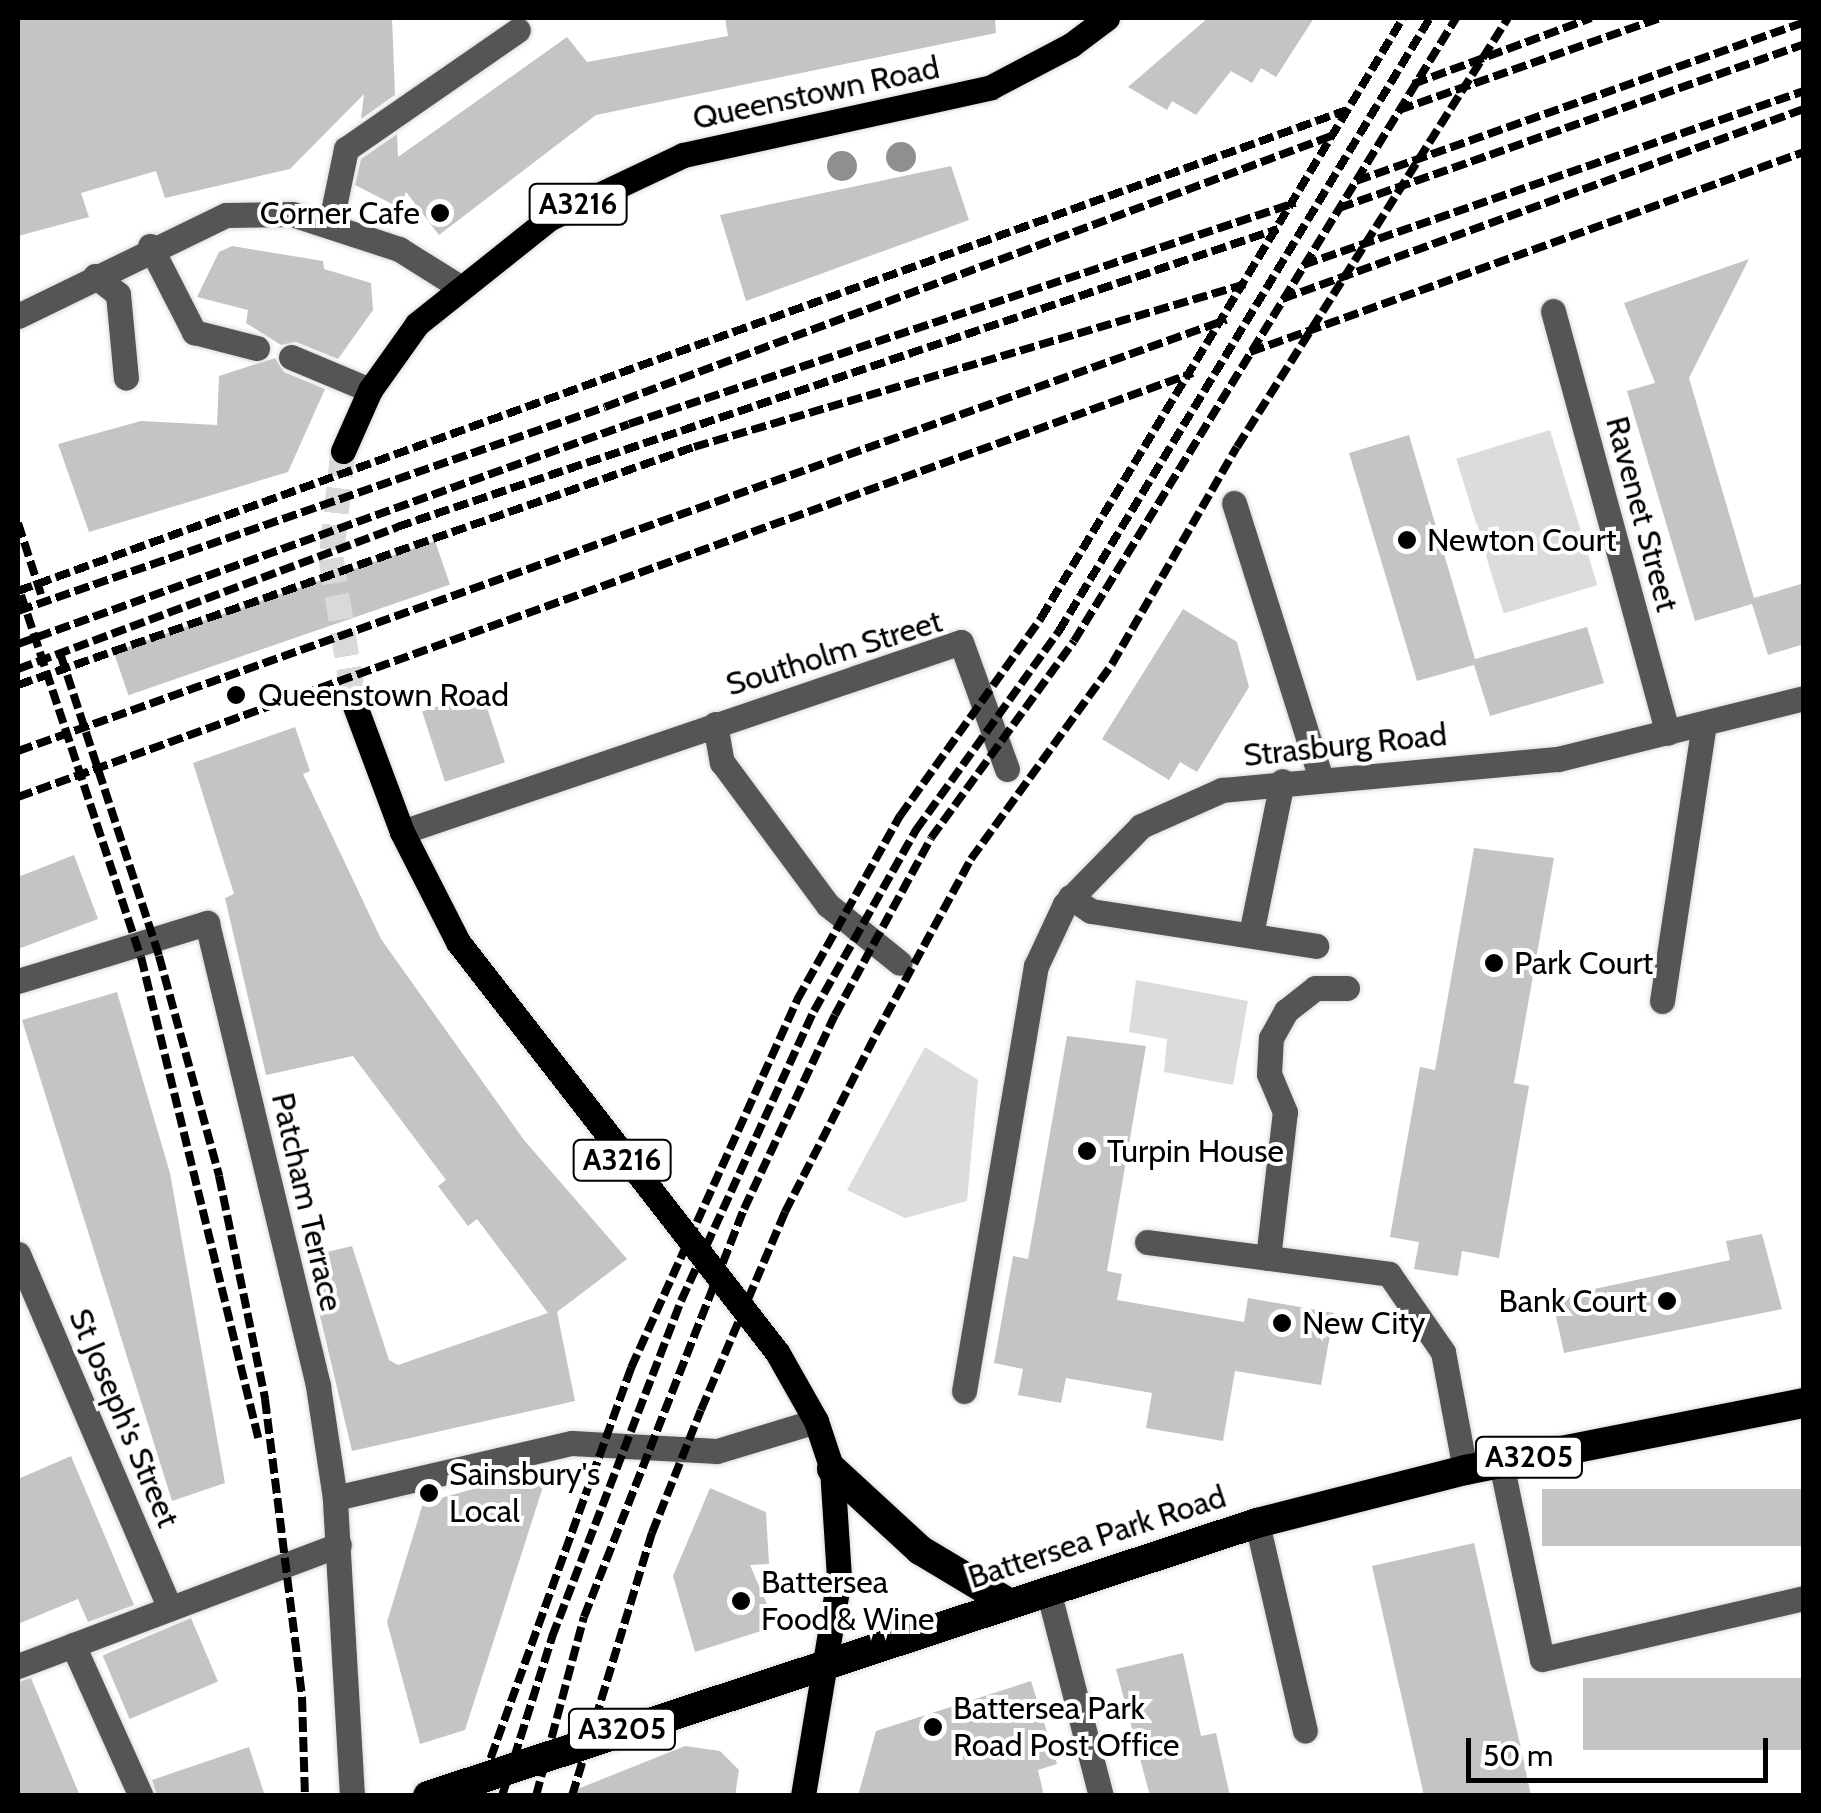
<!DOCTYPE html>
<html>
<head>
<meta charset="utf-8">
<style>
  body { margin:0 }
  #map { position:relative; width:1821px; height:1813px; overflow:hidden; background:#fff; font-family:Cabin,sans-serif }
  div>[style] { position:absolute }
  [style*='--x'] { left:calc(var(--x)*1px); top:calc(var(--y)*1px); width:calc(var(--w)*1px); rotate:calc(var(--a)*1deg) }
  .green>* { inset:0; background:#dcdcdc; transform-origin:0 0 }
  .building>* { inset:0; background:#c4c4c4; transform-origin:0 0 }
  .major-tunnel>* { height:25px; margin-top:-12.5px; transform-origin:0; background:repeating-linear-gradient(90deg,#d9d9d9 0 25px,transparent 0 37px) }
  .roads { filter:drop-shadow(0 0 2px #dbdbdb) drop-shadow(0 0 2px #dbdbdb) }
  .minor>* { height:25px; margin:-12.5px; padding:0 12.5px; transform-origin:12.5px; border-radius:12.5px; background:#555 }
  .major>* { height:25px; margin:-12.5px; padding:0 12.5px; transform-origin:12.5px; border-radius:12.5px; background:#000 }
  .highway>* { height:30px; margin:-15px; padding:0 15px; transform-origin:15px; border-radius:15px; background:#000 }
  .rail>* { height:8px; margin-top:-4px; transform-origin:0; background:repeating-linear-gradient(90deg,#000 0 15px,transparent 0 20px) }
  .trees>* { width:30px; height:30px; margin:-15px; border-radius:50%; background:#8f8f8f }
  .dots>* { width:28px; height:28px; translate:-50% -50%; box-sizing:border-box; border:5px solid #fff; border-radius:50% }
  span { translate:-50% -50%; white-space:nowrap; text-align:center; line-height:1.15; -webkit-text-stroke:8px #fff; paint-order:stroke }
  .shield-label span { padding:2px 8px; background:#fff; border:2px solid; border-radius:8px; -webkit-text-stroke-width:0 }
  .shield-label { font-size:30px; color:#000; font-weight:700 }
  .street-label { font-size:32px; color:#000 }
  .poi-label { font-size:32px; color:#000 }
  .right { translate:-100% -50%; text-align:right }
  .left { translate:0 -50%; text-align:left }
  .frame { position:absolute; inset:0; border:20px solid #000; pointer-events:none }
  .scale { position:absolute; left:1466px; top:1738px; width:302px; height:45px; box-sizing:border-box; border:5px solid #000; border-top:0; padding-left:12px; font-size:30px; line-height:35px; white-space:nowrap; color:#000; -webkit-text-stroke:8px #fff; paint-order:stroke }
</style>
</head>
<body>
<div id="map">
  <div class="green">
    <i style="left:1550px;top:430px;width:162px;height:98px;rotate:73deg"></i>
    <i style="clip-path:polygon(1136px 980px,1248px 1001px,1233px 1085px,1164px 1072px,1167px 1039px,1129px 1032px)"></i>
    <i style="clip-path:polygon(925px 1047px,978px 1080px,967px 1201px,905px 1218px,847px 1190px)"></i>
  </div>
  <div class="building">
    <i style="clip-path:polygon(18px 18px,392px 18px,395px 95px,361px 119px,364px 94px,290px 169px,165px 198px,156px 171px,81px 193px,89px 217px,18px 236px)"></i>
    <i style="clip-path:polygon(725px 18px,995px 18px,996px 33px,596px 115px,439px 235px,406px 192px,400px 208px,355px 185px,361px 159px,397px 134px,398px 157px,567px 37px,587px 62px,728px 36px)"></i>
    <i style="clip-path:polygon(1208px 18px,1314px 18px,1276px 77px,1261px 68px,1252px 83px,1231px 71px,1196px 115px,1172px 101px,1167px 110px,1128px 87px)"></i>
    <i style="clip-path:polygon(951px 166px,969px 220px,746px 301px,720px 215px)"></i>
    <i style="clip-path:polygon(232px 246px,323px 261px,324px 269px,371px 283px,373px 310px,338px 359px,296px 342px,281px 345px,246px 323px,248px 310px,197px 297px,219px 252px)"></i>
    <i style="clip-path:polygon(1749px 259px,1689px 378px,1754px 598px,1804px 583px,1804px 644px,1768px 655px,1752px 604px,1695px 621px,1627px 391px,1655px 383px,1624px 303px)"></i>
    <i style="clip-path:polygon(275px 358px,284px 372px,325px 389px,288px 472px,89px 532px,58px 444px,141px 421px,217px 425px,219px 376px)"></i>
    <i style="clip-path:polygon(1409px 435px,1475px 659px,1587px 627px,1604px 683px,1490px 716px,1474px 665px,1417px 681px,1349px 453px)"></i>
    <i style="left:435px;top:541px;width:46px;height:340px;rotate:71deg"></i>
    <i style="clip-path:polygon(1183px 609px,1237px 642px,1249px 687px,1197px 772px,1180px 762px,1169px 780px,1102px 739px)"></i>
    <i style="left:482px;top:692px;width:74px;height:63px;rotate:72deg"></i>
    <i style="clip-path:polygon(295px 727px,310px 771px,303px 774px,381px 939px,524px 1140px,627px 1259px,557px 1312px,575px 1401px,352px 1451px,306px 1257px,352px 1246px,389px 1360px,398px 1365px,548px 1313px,477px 1219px,468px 1226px,438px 1186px,446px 1180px,353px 1056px,266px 1075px,225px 898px,234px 894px,193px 763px)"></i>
    <i style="clip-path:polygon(1474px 848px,1554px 858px,1514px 1083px,1529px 1086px,1499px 1258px,1462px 1251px,1458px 1276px,1414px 1269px,1419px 1242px,1390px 1237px,1420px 1067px,1435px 1070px)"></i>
    <i style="clip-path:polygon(74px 855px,98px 919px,18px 949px,18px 877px)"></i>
    <i style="clip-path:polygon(117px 992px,170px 1173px,225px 1483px,172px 1501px,22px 1020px)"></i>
    <i style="clip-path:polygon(1067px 1036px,1146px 1046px,1107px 1271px,1122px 1274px,1117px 1300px,1244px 1322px,1248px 1298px,1334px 1313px,1321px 1385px,1235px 1371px,1223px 1441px,1146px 1428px,1152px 1393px,1066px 1378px,1061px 1403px,1018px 1395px,1023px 1369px,994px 1363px,1013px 1256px,1028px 1259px)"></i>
    <i style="clip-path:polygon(1762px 1234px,1782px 1309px,1564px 1353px,1552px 1298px,1730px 1260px,1726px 1241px)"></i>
    <i style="clip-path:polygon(71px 1456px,134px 1605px,88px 1622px,78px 1599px,18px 1624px,18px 1479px)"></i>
    <i style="clip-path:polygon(549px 1468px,465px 1730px,420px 1744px,387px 1622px,423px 1503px)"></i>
    <i style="clip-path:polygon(710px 1488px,766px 1512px,769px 1564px,750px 1565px,769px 1609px,761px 1631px,695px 1652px,673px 1576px)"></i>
    <i style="left:1804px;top:1489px;width:57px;height:262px;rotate:90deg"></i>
    <i style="clip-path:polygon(1474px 1543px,1522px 1753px,1531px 1796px,1424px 1796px,1372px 1566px)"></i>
    <i style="left:191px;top:1618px;width:69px;height:96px;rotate:67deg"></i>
    <i style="clip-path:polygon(1183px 1653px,1201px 1736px,1216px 1733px,1230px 1796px,1150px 1796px,1116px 1669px)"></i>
    <i style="clip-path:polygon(31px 1678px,80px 1796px,18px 1796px,18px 1682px)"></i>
    <i style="left:1804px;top:1678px;width:72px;height:221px;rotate:90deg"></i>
    <i style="clip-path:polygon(1031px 1681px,1057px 1764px,1038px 1770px,1044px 1796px,858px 1796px,876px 1731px)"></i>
    <i style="clip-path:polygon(685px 1746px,720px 1751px,739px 1770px,735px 1796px,560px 1796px)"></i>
    <i style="clip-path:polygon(249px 1747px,265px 1796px,157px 1796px,152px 1780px)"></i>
  </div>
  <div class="major-tunnel">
    <i style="--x:343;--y:451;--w:108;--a:96.4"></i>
    <i style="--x:331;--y:558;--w:150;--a:80.8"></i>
  </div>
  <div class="roads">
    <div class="minor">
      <i style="--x:330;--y:226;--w:79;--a:-78.3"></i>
      <i style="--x:346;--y:149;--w:209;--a:-34.7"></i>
      <i style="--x:150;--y:246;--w:97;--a:62.9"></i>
      <i style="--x:194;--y:332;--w:65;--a:14.3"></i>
      <i style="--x:95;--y:276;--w:29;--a:38"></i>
      <i style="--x:118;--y:294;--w:84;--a:84.6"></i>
      <i style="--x:1553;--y:311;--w:437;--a:74.8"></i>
      <i style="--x:18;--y:316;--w:231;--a:-25.9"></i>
      <i style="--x:226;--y:215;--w:66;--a:-0.9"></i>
      <i style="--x:292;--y:214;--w:113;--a:18.1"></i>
      <i style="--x:399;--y:249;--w:70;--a:32.1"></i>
      <i style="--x:291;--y:357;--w:86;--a:22.7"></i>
      <i style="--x:1234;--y:503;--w:285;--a:72.5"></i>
      <i style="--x:715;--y:724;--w:39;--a:80"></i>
      <i style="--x:722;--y:762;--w:178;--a:53.5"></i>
      <i style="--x:828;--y:905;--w:92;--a:38.9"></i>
      <i style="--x:402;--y:832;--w:590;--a:-18.77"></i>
      <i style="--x:961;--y:642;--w:135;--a:70.1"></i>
      <i style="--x:1070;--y:897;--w:25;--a:34"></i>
      <i style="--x:1091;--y:911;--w:228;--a:8.8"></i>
      <i style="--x:1251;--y:934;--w:156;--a:-78.5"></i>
      <i style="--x:18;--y:981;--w:198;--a:-17.1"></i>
      <i style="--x:207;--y:923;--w:476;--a:76.5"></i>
      <i style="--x:318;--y:1386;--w:113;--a:81.4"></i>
      <i style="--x:1662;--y:1001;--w:280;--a:-81.4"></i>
      <i style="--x:1147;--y:1242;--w:244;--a:7.5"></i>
      <i style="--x:1389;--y:1274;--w:95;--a:55.3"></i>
      <i style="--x:1443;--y:1352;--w:120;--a:79.4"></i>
      <i style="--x:18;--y:1254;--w:385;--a:66.8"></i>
      <i style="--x:1268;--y:1258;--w:147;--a:-83.4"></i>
      <i style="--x:1285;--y:1112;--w:41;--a:-112.8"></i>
      <i style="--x:1269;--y:1074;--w:36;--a:-87"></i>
      <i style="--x:1271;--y:1038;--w:31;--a:-61"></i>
      <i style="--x:1286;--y:1011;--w:37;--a:-38"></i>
      <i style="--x:1315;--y:988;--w:32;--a:0"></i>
      <i style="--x:964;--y:1391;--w:431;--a:-80.4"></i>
      <i style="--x:1036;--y:966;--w:68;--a:-64.9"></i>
      <i style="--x:1065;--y:904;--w:109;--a:-45.7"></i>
      <i style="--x:1141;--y:826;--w:89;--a:-24"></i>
      <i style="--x:1222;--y:790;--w:337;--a:-5.3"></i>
      <i style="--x:1558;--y:759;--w:253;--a:-13.9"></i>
      <i style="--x:1501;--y:1463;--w:200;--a:78.2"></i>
      <i style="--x:1542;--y:1659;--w:269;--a:-13.1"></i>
      <i style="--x:1257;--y:1523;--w:213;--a:77"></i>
      <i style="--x:1048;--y:1590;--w:213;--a:75.6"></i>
      <i style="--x:73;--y:1645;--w:166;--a:65.8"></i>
      <i style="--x:18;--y:1666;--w:343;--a:-20.7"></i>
      <i style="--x:352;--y:1796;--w:298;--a:-93.3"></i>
      <i style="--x:335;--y:1498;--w:243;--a:-13.1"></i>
      <i style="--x:572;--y:1443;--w:145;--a:3.2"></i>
      <i style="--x:717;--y:1451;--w:103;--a:-16.9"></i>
    </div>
    <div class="major">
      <i style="--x:343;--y:451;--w:67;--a:-66.1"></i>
      <i style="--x:370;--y:390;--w:81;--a:-54.5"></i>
      <i style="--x:417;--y:324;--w:170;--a:-38.6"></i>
      <i style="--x:550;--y:218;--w:147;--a:-25.3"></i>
      <i style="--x:683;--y:155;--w:315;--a:-12.4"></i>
      <i style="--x:991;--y:87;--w:90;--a:-27.7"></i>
      <i style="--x:1071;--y:45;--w:45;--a:-36.9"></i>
      <i style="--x:355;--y:706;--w:134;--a:69.5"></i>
      <i style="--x:402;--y:832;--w:123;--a:63"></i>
      <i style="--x:458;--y:942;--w:519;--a:52.12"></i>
      <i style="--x:777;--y:1352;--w:79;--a:60.5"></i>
      <i style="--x:816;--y:1421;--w:51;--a:71.6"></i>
      <i style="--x:832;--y:1469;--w:109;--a:86.3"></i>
      <i style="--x:839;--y:1578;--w:221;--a:99.4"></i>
    </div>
    <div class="highway">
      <i style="--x:832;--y:1469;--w:120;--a:42.6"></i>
      <i style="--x:920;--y:1550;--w:101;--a:30.9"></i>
      <i style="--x:428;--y:1796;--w:873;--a:-18.23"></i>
      <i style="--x:1257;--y:1523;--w:215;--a:-14.3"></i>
      <i style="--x:1465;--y:1470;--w:346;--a:-11.2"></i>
    </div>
  </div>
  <div class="rail">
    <i style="--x:1413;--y:84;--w:190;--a:-20.3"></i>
    <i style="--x:1399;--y:110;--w:277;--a:-19.4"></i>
    <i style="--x:1356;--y:181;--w:475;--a:-19.5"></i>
    <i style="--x:1339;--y:208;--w:493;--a:-19.4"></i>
    <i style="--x:1303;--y:265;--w:530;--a:-19.15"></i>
    <i style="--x:1282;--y:299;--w:556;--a:-20"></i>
    <i style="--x:1250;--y:352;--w:589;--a:-19.85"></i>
    <i style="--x:18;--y:523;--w:75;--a:72.1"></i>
    <i style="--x:18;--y:591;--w:1413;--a:-19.9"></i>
    <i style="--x:21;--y:595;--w:381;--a:71.7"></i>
    <i style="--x:141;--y:957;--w:498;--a:76.3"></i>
    <i style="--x:18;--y:611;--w:621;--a:-19.16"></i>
    <i style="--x:605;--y:407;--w:778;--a:-20.46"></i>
    <i style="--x:18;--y:644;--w:649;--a:-19.8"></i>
    <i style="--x:629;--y:424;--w:702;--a:-18.36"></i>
    <i style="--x:61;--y:656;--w:316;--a:71.9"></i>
    <i style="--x:159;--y:956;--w:228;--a:74.7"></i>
    <i style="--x:219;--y:1176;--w:228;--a:78.3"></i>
    <i style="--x:265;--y:1399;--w:300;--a:82.9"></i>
    <i style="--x:302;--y:1697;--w:99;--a:88.3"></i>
    <i style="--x:18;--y:669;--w:405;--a:-20.5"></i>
    <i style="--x:397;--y:527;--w:930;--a:-18.69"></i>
    <i style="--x:18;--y:685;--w:717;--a:-19.4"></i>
    <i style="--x:694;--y:447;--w:576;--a:-16.45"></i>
    <i style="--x:18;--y:751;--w:1283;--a:-19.64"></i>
    <i style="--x:18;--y:797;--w:1249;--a:-19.84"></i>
    <i style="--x:477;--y:1796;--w:455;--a:-70.2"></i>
    <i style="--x:631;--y:1368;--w:404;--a:-65.7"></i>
    <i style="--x:797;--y:1000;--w:211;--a:-60.8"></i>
    <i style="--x:900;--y:816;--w:243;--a:-54.5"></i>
    <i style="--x:1041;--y:618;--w:701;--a:-58.9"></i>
    <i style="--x:502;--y:1796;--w:167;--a:-72.5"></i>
    <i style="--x:552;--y:1637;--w:360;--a:-69"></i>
    <i style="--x:681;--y:1301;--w:319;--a:-65.4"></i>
    <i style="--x:814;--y:1011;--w:208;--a:-60.6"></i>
    <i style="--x:916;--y:830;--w:245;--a:-54.3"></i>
    <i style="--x:1059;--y:631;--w:717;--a:-58.82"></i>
    <i style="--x:536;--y:1796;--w:185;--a:-75"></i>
    <i style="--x:584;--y:1617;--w:438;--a:-68.6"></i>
    <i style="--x:744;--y:1209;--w:214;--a:-64.9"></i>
    <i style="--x:835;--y:1015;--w:201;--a:-61.5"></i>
    <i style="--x:931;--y:838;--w:243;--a:-54"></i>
    <i style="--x:1074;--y:641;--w:731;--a:-58.48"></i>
    <i style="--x:572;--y:1796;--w:275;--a:-73.1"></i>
    <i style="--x:652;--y:1533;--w:132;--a:-68.3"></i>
    <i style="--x:701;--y:1410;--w:215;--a:-67"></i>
    <i style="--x:785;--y:1212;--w:200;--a:-62.9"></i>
    <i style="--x:876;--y:1034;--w:199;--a:-61.5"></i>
    <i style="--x:971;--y:859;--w:241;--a:-54.1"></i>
    <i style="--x:1112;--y:664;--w:250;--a:-60.1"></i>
    <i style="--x:1237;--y:447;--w:507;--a:-57.72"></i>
  </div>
  <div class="trees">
    <i style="left:901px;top:157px"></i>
    <i style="left:842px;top:166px"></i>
  </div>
  <div class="dots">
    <i style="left:440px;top:213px;background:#000"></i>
    <i style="left:1407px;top:540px;background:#000"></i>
    <i style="left:236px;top:695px;background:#000"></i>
    <i style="left:1494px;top:963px;background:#000"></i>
    <i style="left:1087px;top:1151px;background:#000"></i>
    <i style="left:1667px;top:1301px;background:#000"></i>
    <i style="left:1282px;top:1323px;background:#000"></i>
    <i style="left:429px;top:1493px;background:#000"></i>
    <i style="left:741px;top:1601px;background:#000"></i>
    <i style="left:933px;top:1727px;background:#000"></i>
  </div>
  <div class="shield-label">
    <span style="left:578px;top:204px">A3216</span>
    <span style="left:622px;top:1160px">A3216</span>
    <span style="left:1529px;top:1457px">A3205</span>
    <span style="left:622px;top:1729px">A3205</span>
  </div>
  <div class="street-label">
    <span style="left:816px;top:93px;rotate:-12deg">Queenstown Road</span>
    <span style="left:1642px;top:514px;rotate:75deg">Ravenet Street</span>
    <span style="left:834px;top:653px;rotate:-17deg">Southolm Street</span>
    <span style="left:1345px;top:745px;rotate:-6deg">Strasburg Road</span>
    <span style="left:307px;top:1202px;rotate:77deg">Patcham Terrace</span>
    <span style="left:124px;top:1418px;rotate:67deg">St Joseph's Street</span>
    <span style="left:1097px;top:1537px;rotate:-18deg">Battersea Park Road</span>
  </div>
  <div class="poi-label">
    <span class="right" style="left:420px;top:213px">Corner Cafe</span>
    <span class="left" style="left:1427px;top:540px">Newton Court</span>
    <span class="left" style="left:258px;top:695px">Queenstown Road</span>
    <span class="left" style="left:1514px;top:963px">Park Court</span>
    <span class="left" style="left:1107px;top:1151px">Turpin House</span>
    <span class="right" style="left:1647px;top:1301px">Bank Court</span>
    <span class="left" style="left:1302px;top:1323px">New City</span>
    <span class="left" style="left:449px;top:1493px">Sainsbury's<br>Local</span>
    <span class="left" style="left:761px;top:1601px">Battersea<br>Food &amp; Wine</span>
    <span class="left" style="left:953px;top:1727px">Battersea Park<br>Road Post Office</span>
  </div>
  <div class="frame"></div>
  <div class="scale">50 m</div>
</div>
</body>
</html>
